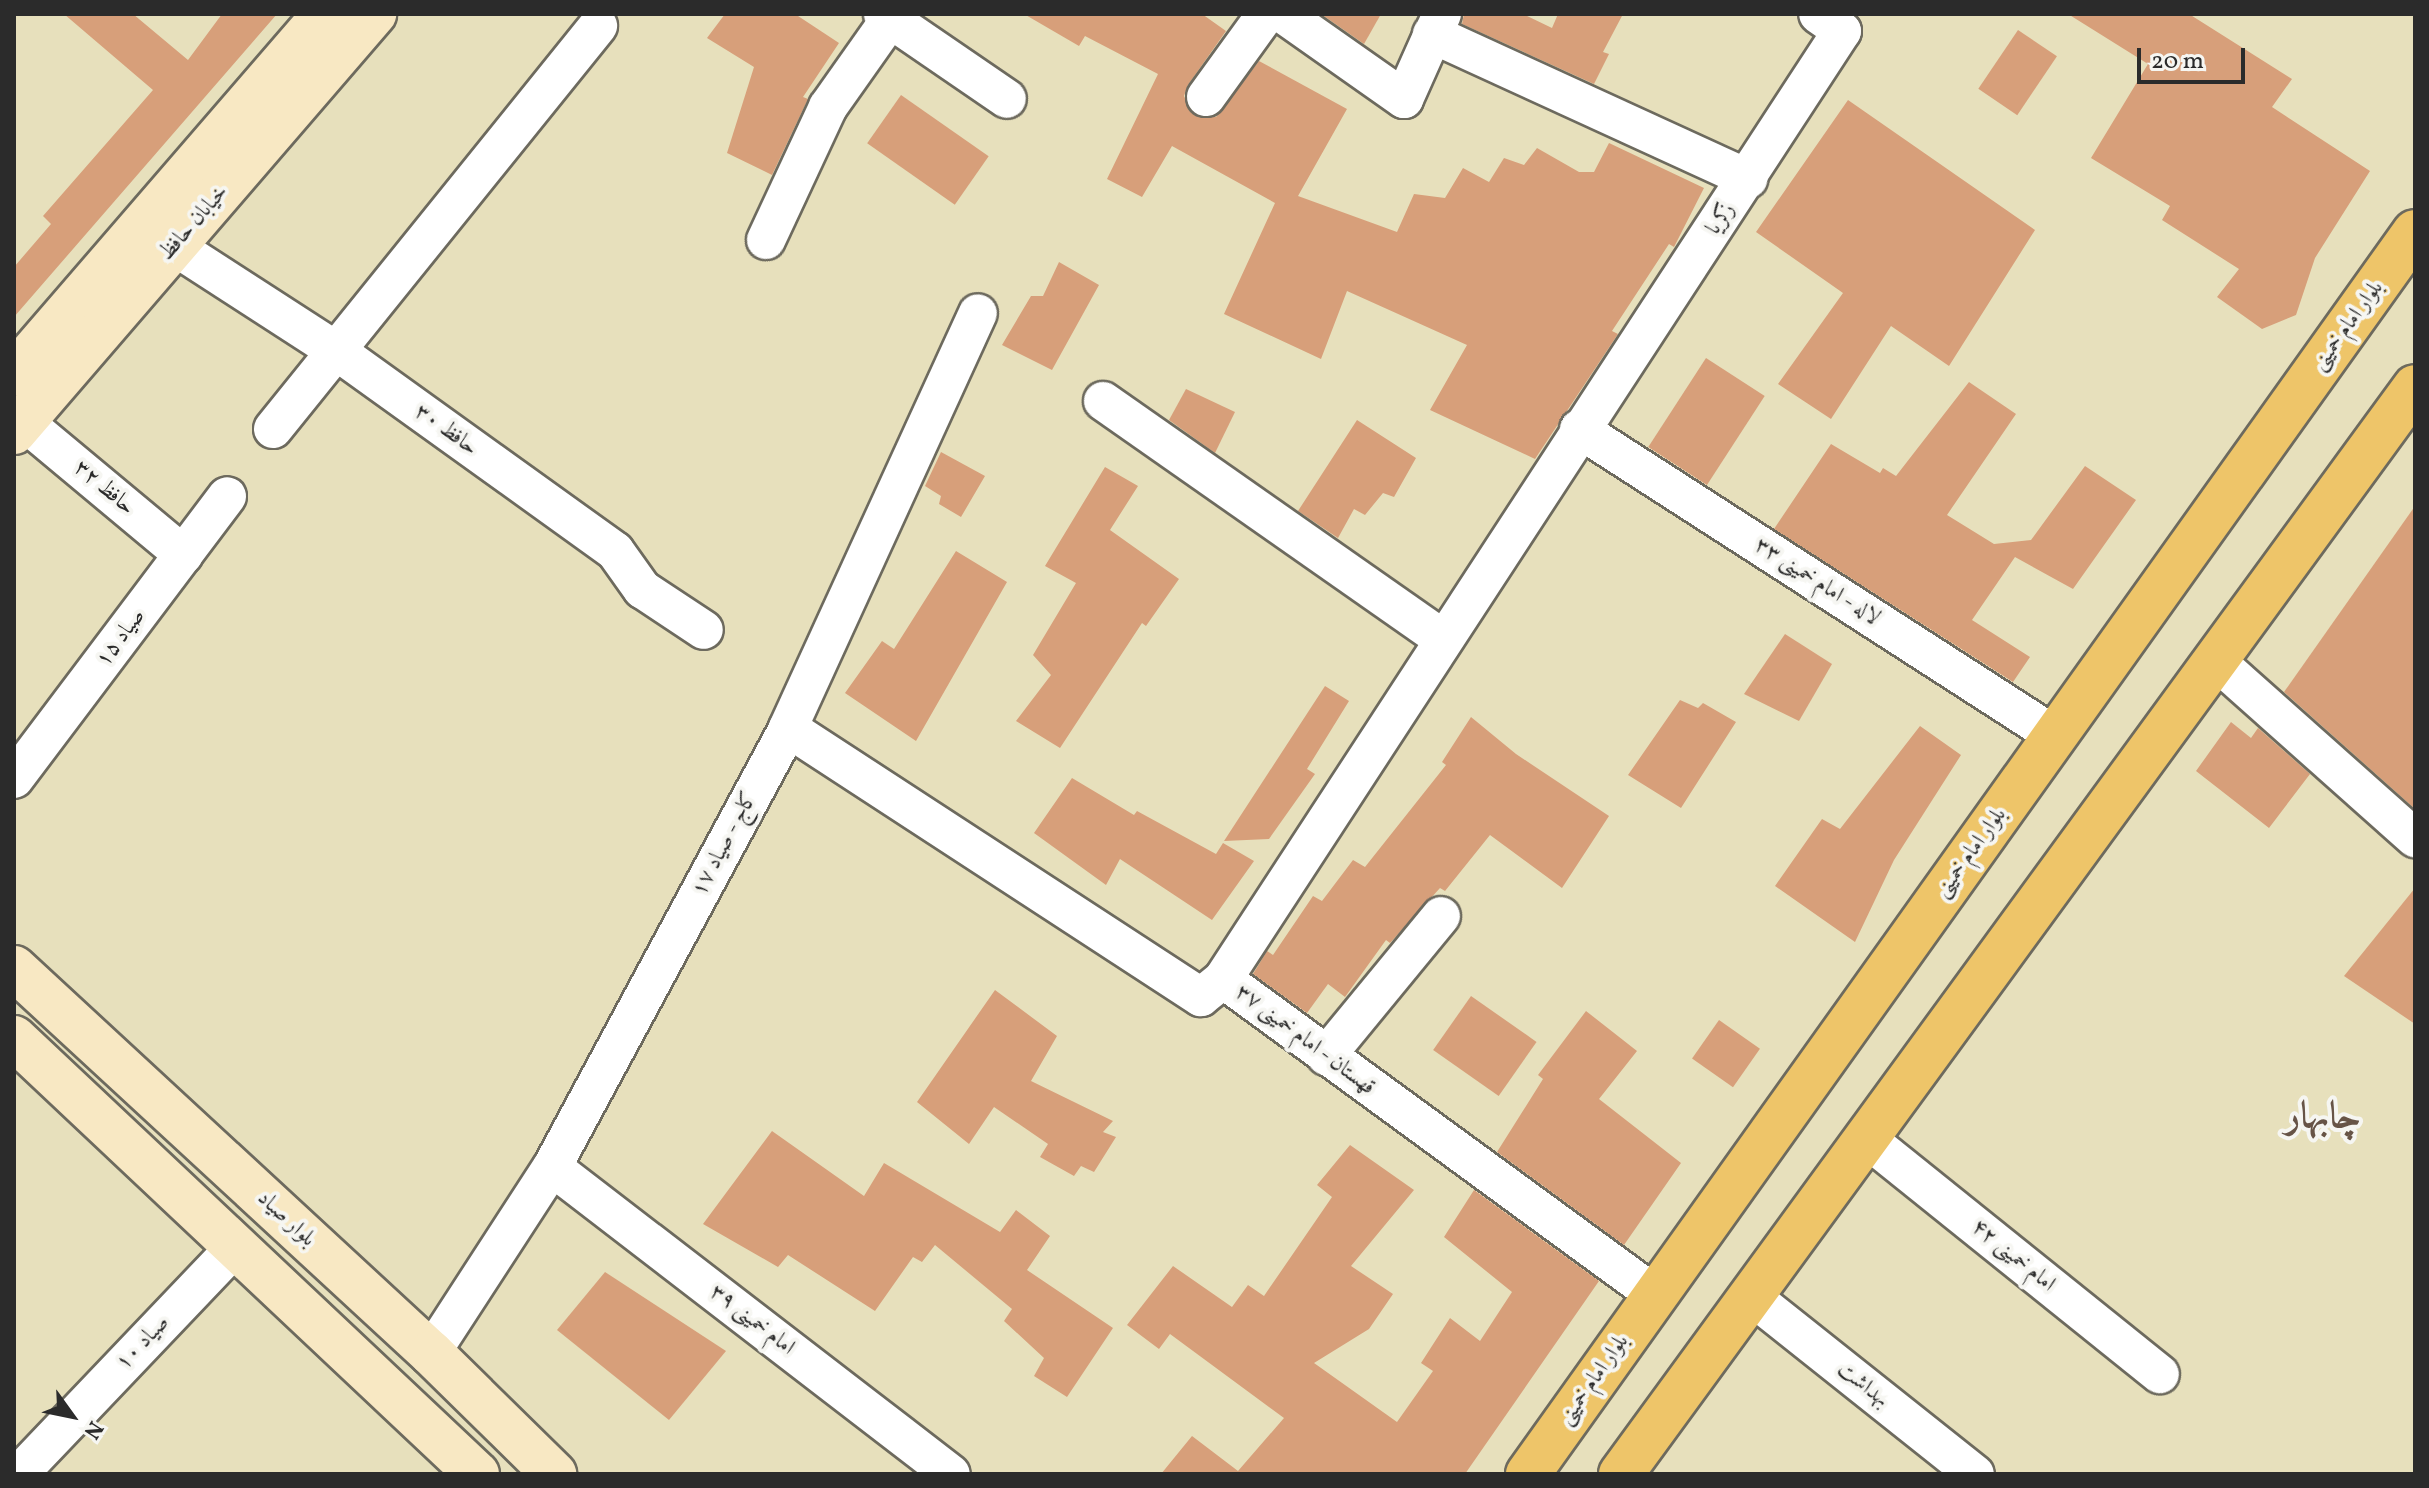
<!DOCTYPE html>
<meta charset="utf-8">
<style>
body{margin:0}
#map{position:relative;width:2429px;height:1488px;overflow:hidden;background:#e7e0bc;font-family:Vollkorn,Amiri,serif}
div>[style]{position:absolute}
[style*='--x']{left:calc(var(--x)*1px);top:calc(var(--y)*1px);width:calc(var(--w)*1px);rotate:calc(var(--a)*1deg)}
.building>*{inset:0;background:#d79f7a;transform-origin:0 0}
.roads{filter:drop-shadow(2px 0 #6d6a5e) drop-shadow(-2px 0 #6d6a5e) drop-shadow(0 2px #6d6a5e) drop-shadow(0 -2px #6d6a5e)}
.minor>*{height:38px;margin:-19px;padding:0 19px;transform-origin:19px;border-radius:19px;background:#fff}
.secondary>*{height:44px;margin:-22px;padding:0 22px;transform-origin:22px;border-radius:22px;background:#f8e8c3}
.primary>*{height:44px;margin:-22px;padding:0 22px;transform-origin:22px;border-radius:22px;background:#eec569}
span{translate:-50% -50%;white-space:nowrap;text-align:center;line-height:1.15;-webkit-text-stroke:8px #f6f6f2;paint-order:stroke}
.street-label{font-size:22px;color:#2b2b2b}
.town-label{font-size:38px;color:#675447;font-weight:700}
.frame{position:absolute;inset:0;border:16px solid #2b2b2b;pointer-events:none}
.north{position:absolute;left:32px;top:1376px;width:80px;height:80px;-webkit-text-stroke:6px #f6f6f2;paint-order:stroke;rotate:123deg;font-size:22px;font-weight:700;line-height:32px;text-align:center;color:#2b2b2b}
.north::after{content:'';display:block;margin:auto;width:28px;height:36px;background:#2b2b2b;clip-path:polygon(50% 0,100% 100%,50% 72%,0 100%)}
.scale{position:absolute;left:2137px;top:48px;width:108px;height:36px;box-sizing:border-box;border:4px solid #2b2b2b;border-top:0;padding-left:10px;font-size:24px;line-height:28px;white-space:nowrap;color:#2b2b2b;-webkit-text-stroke:6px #f6f6f2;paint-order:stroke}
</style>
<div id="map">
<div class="building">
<div style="clip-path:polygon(64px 14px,133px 14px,188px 60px,222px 14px,277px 14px,14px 317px,14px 267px,51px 224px,43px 216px,153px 90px)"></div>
<div style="clip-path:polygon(725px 14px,795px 14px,839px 43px,803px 97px,808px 99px,772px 175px,727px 153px,754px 67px,707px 38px)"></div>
<div style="clip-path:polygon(1024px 14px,1202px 14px,1226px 31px,1188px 85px,1184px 96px,1193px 114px,1216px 117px,1259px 61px,1347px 109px,1298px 196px,1397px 232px,1414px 194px,1445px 198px,1463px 168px,1489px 182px,1504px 158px,1524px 165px,1537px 148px,1579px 172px,1594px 172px,1609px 143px,1704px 188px,1674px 247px,1669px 244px,1612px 331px,1618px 334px,1535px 459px,1430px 410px,1467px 345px,1347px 291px,1321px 359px,1224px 314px,1275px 203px,1172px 146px,1142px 197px,1107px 179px,1158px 74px,1085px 36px,1079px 46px)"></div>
<div style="clip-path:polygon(1321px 14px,1381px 14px,1364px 44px)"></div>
<div style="clip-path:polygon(1464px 14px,1523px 14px,1552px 28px,1558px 14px,1623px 14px,1603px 52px,1609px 54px,1594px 84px,1462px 24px)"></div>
<div style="clip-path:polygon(2068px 14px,2189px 14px,2292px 79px,2272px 107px,2370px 171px,2315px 258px,2296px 315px,2262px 329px,2217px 297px,2239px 269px,2162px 220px,2170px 206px,2091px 158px,2148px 64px)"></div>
<div style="left:2018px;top:30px;width:47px;height:71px;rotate:34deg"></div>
<div style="left:901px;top:95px;width:107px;height:59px;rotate:35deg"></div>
<div style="clip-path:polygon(1848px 100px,2035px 230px,1949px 366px,1891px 326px,1831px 419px,1778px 384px,1843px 293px,1756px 232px)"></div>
<div style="clip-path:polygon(1059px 262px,1099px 285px,1052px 370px,1002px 345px,1031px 296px,1043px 296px)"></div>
<div style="left:1706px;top:358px;width:70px;height:106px;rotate:33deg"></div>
<div style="clip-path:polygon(1969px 382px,2016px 414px,1947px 515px,1994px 544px,2031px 540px,2085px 466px,2136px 500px,2073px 589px,2015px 557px,1972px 620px,2030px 657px,2013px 682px,1774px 529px,1831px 444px,1880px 473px,1883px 468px,1896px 476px)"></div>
<div style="clip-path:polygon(1186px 389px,1235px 412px,1215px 453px,1169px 420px)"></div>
<div style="clip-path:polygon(1357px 420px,1416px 458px,1394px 497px,1383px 493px,1365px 515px,1354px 509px,1338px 538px,1298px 511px)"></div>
<div style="clip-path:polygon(941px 452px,985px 476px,961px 517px,939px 504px,941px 496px,925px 486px)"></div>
<div style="clip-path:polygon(1105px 467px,1138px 486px,1110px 530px,1179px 579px,1146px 626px,1142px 623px,1060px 748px,1016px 721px,1051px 675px,1033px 655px,1076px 583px,1045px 566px)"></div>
<div style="clip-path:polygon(2415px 506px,2415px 809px,2284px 692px)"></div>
<div style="clip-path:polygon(956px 551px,1007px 582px,916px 741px,845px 693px,882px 641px,894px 649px)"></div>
<div style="clip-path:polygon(1785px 634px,1832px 664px,1799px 721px,1744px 694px)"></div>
<div style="clip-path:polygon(1325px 686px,1349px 701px,1307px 769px,1315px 774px,1269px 839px,1224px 841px)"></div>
<div style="clip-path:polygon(1680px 700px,1698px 708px,1703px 703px,1736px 722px,1681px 808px,1628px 775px)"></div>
<div style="clip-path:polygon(1471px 717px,1516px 754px,1609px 816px,1562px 888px,1490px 835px,1445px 891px,1440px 888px,1390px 943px,1386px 940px,1345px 997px,1328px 984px,1307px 1013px,1253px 974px,1267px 951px,1273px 955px,1313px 896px,1322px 901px,1353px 860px,1365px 867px,1446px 765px,1442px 762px)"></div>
<div style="clip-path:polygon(2231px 722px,2251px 738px,2258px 728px,2310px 774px,2269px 828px,2196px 771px)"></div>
<div style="clip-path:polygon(1920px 726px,1961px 755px,1894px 860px,1855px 942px,1775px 886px,1822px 819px,1840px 829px)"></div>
<div style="clip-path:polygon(1072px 778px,1134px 815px,1137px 811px,1216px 854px,1223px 843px,1254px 861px,1212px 920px,1120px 859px,1106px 885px,1034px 833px)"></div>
<div style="clip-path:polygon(2415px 888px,2415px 1024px,2344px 976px)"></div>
<div style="clip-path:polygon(995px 990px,1057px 1036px,1031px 1081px,1113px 1121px,1103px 1132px,1116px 1137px,1094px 1172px,1081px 1166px,1074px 1176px,1040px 1157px,1048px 1144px,994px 1107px,969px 1144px,917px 1102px)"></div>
<div style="left:1471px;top:996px;width:80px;height:66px;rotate:35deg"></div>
<div style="clip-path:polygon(1586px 1011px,1637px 1051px,1599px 1099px,1681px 1163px,1624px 1245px,1497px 1152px,1543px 1079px,1538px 1075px)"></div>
<div style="left:1719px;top:1020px;width:50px;height:47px;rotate:35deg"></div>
<div style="clip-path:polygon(772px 1131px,864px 1196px,884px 1163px,1000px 1232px,1016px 1210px,1050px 1236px,1027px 1270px,1113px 1328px,1067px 1397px,1034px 1376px,1044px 1358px,1004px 1321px,1012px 1309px,935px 1245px,922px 1262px,913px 1257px,875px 1311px,788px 1255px,778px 1267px,703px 1224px)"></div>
<div style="clip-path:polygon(1350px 1145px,1414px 1190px,1351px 1266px,1393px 1294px,1369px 1329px,1314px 1363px,1397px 1422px,1433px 1371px,1421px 1363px,1450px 1318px,1480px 1341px,1512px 1292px,1444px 1237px,1474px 1190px,1599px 1281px,1465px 1474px,1161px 1474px,1192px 1436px,1238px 1471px,1284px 1418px,1170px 1334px,1159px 1349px,1127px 1325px,1173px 1266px,1232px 1307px,1248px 1285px,1264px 1296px,1332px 1197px,1317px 1185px)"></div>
<div style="clip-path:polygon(605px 1272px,726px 1351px,669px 1420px,557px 1330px)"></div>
</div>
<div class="roads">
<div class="minor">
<div style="--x:883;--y:14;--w:150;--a:34.4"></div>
<div style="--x:1283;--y:14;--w:148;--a:35.1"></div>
<div style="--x:1404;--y:99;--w:93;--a:-65.9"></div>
<div style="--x:1432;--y:34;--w:348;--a:24.6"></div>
<div style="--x:1206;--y:97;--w:102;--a:-54.1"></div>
<div style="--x:766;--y:240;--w:147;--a:-65"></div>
<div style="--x:828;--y:107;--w:108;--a:-54.8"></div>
<div style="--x:174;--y:246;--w:195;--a:32.9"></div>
<div style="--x:338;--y:352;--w:341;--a:35.7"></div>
<div style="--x:615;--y:551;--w:47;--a:54.6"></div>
<div style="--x:642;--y:589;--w:74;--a:33.5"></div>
<div style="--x:1103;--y:401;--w:414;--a:35"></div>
<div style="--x:23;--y:421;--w:209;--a:39.8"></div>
<div style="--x:273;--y:429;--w:518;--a:-51.12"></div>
<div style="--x:1579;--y:429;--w:565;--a:32.79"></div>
<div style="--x:2215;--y:660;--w:268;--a:41.7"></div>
<div style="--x:788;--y:728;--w:493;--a:33.1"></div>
<div style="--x:1201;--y:997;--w:28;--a:-39"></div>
<div style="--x:1223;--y:979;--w:534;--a:36.16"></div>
<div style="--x:14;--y:779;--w:354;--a:-53"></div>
<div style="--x:1223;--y:979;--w:1132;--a:-56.86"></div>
<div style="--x:1842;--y:31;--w:29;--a:-145"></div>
<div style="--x:1326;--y:1056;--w:181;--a:-50.6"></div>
<div style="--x:1866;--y:1138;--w:377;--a:38.8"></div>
<div style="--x:552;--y:1167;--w:503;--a:37.58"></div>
<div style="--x:1751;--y:1296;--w:286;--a:38.5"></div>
<div style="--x:431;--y:1353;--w:222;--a:-57"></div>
<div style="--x:552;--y:1167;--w:498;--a:-61.7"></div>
<div style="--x:788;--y:728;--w:456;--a:-65.4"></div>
<div style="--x:19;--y:1474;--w:313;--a:-46.4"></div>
</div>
<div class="secondary">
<div style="--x:14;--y:374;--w:476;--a:-49.2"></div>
<div style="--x:14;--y:432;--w:552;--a:-49.26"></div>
<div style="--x:14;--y:968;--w:568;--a:42.72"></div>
<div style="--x:431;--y:1353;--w:173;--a:44.5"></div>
<div style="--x:14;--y:1038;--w:636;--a:43.28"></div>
</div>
<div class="primary">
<div style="--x:1528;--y:1474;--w:1526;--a:-54.47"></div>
<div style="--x:1621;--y:1474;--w:1346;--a:-53.85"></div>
</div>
</div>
<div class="street-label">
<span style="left:1721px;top:219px;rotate:-56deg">زکریا</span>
<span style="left:194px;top:223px;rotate:-49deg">خیابان حافظ</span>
<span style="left:2348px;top:326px;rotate:-54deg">بلوار امام خمینی</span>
<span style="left:446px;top:430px;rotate:36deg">حافظ ۳۰</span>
<span style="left:104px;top:488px;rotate:40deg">حافظ ۳۲</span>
<span style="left:1817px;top:582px;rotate:33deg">لاله - امام خمینی ۳۳</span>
<span style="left:121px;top:638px;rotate:-53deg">صیاد ۱۵</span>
<span style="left:725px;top:844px;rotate:-62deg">کاج - صیاد ۱۷</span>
<span style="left:1971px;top:853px;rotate:-54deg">بلوار امام خمینی</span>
<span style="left:1305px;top:1040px;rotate:37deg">قهستان - امام خمینی ۳۷</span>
<span style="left:286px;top:1219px;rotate:43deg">بلوار صیاد</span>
<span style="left:2013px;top:1256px;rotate:39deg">امام خمینی ۴۲</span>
<span style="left:752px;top:1320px;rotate:38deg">امام خمینی ۳۹</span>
<span style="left:143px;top:1343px;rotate:-46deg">صیاد ۱۰</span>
<span style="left:1594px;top:1380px;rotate:-55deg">بلوار امام خمینی</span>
<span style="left:1863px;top:1385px;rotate:38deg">بهداشت</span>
</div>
<div class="town-label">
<span style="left:2323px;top:1118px">چابهار</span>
</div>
<div class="frame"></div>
<div class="north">N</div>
<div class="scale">20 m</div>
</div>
